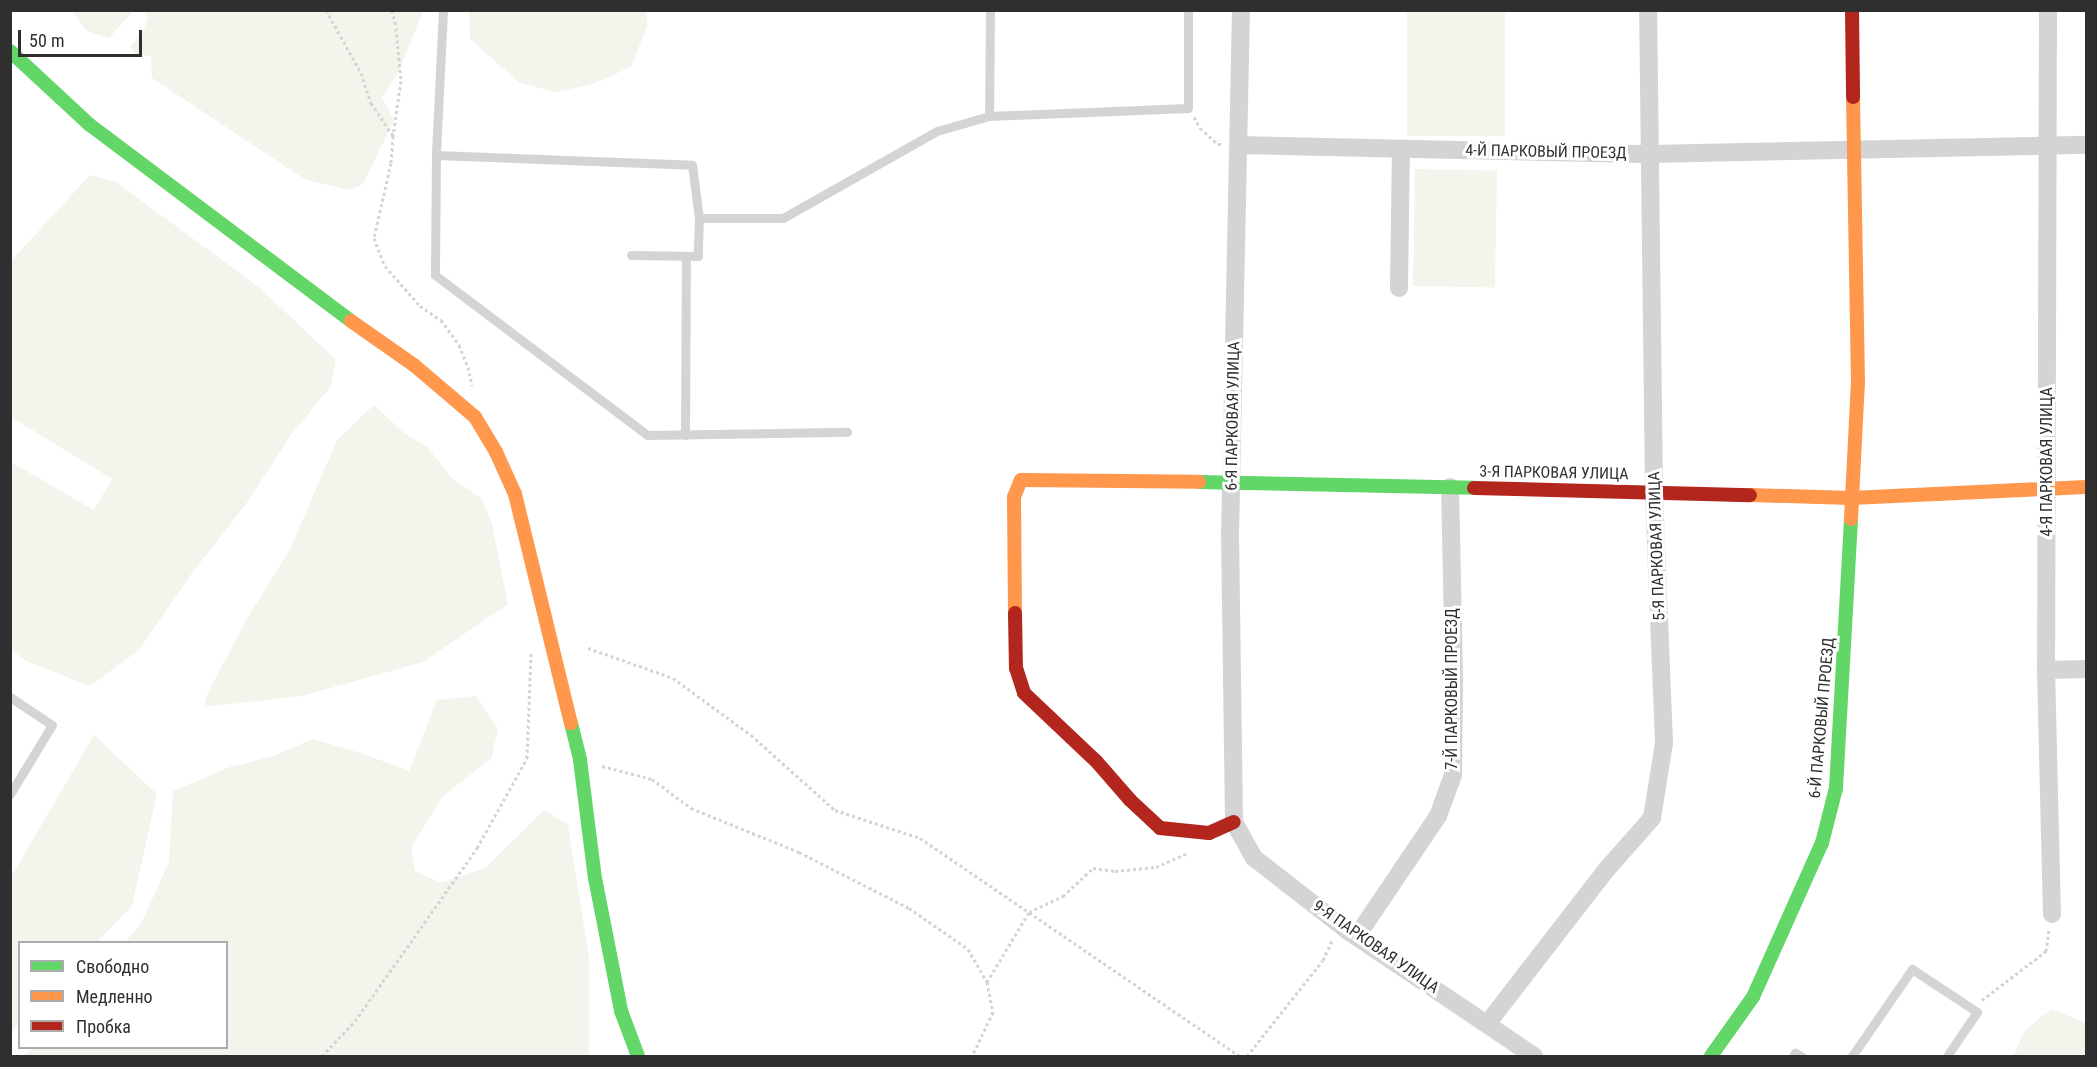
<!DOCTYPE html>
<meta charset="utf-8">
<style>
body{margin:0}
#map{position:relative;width:2097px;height:1067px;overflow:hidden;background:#fff;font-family:"Roboto Condensed",sans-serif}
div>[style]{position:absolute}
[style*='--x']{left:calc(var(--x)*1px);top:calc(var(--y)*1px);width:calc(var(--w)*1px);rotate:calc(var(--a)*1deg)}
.green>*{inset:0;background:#f1f5ec;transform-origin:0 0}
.path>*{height:3px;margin-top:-1.5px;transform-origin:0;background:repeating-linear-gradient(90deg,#d4d4d4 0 3px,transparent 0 6px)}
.lane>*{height:9px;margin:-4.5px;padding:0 4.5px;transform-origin:4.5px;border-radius:4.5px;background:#d4d4d4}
.street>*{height:18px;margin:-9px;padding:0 9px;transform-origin:9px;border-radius:9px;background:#d4d4d4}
.fast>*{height:14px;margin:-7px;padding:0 7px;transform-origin:7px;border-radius:7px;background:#63d668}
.slow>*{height:14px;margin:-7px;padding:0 7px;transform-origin:7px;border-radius:7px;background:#ff974d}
.jam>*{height:14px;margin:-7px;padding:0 7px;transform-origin:7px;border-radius:7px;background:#b3261e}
span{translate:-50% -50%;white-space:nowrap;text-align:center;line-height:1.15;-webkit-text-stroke:6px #fff;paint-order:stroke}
.street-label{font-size:16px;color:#2f2f2f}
.frame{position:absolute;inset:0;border:12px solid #2f2f2f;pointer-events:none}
.legend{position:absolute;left:18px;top:941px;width:210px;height:108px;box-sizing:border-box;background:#fff;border:2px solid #acacac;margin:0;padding:8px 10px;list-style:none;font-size:18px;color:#2f2f2f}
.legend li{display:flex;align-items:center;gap:12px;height:30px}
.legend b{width:30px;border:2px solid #acacac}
.scale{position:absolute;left:18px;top:30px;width:124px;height:27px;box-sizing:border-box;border:3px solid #2f2f2f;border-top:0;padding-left:8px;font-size:18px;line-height:21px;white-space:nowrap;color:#2f2f2f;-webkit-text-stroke:4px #fff;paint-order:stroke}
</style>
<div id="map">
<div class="green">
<div style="clip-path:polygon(72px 11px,72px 10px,133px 11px,109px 38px,87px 31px)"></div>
<div style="clip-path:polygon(144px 11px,423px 11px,397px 75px,382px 97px,394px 120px,363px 184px,350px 190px,306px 180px,152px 78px,151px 56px,137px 57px,130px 47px,143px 32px,148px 16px)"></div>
<div style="clip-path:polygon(469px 11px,647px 11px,647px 26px,631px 67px,593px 84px,556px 92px,520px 83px,470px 39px)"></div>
<div style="left:1407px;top:11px;width:98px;height:125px"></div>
<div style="left:1415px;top:169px;width:82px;height:117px;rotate:1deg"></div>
<div style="clip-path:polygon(90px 175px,116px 182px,260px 288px,336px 360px,331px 386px,291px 435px,246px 504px,192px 573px,139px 650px,90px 686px,26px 661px,11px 650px,11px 462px,94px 510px,112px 479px,11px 417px,10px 262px)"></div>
<div style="clip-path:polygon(374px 405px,403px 432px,427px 447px,453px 479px,482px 499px,492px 524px,508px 604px,423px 662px,302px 696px,204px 707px,208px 692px,247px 619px,290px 549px,337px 440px)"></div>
<div style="clip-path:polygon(476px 696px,498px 729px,491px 759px,443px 796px,411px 848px,415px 871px,441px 883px,485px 868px,544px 810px,568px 825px,589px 958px,589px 1056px,22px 1056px,32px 1048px,226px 1048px,226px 942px,125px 942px,141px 924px,169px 862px,173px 791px,230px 767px,274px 756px,313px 739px,364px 754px,409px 771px,437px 700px)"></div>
<div style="clip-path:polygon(94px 735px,157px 794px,132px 906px,97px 942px,20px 942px,19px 1023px,11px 1033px,11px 877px)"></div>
<div style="clip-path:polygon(2051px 1009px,2086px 1023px,2086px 1056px,2013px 1056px,2025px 1030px)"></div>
</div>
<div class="path">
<div style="--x:326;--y:10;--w:72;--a:60.9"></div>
<div style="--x:361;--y:73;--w:32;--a:72"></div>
<div style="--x:371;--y:103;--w:40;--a:56"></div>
<div style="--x:393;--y:136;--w:27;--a:94"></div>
<div style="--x:391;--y:163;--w:77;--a:102.8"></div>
<div style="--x:374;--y:238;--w:30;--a:69"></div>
<div style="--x:385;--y:266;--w:53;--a:48.8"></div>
<div style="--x:420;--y:306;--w:25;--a:34"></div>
<div style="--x:441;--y:320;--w:31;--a:54"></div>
<div style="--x:459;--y:345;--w:24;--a:68"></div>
<div style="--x:468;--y:367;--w:19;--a:78"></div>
<div style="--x:392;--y:10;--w:18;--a:77"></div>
<div style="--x:396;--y:28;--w:53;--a:84.6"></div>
<div style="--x:401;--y:81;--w:56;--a:98.3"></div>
<div style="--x:1194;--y:117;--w:13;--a:61"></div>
<div style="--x:1200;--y:128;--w:24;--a:42"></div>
<div style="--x:1218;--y:144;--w:5;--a:0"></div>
<div style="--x:588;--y:648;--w:90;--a:19.4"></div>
<div style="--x:673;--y:678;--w:97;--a:36.2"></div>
<div style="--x:751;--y:735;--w:113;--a:41.8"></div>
<div style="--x:835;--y:810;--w:89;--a:18.2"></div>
<div style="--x:920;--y:838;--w:387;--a:34.3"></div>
<div style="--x:602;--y:766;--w:52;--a:14.6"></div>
<div style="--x:652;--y:779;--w:49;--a:36.6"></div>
<div style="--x:691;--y:808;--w:117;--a:22.2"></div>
<div style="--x:799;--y:852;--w:123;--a:27"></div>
<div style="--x:909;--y:908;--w:72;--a:34.8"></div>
<div style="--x:968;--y:949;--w:38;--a:60"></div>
<div style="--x:987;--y:982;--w:31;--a:79"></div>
<div style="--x:993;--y:1012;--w:49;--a:115.5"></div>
<div style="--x:987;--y:982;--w:82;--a:-59"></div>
<div style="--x:1029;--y:912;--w:38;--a:-25"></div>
<div style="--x:1063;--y:896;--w:41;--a:-43"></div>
<div style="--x:1093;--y:868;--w:22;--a:8"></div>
<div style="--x:1115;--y:871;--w:41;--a:-5.6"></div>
<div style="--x:1156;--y:867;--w:35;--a:-24"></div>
<div style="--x:1982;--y:1000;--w:81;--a:-37.4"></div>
<div style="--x:2046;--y:951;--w:21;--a:-82"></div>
<div style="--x:322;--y:1056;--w:48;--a:-46.7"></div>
<div style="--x:355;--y:1021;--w:212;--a:-54.8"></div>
<div style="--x:477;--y:848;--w:103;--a:-60.9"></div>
<div style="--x:527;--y:758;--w:105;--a:-87.8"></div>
<div style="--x:1247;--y:1056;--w:122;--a:-51.6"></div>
<div style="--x:1323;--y:960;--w:23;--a:-65"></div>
</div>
<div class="lane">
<div style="--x:443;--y:10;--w:145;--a:92.8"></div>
<div style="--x:436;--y:155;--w:120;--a:90.5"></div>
<div style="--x:435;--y:275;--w:266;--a:37"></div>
<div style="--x:647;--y:435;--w:200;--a:-0.9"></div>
<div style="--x:990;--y:10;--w:106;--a:90.5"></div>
<div style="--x:989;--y:116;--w:199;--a:-2.3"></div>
<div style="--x:1188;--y:108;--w:98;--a:-90"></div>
<div style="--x:436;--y:155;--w:256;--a:2.2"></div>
<div style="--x:692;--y:165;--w:53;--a:82.5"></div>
<div style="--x:699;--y:218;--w:38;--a:92"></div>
<div style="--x:698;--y:256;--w:67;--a:-179.1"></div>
<div style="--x:699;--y:218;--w:84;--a:0"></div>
<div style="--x:783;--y:218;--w:177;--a:-29.5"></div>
<div style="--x:937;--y:131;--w:54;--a:-16.1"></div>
<div style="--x:685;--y:435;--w:179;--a:-89.7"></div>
<div style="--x:10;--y:697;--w:50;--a:33.7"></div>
<div style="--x:52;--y:725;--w:81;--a:121.3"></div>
<div style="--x:1793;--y:1056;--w:4;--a:-56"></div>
<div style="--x:1795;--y:1053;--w:7;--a:27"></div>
<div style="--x:1852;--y:1056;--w:106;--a:-55.4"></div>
<div style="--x:1912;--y:969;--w:78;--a:33.5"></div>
<div style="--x:1977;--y:1012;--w:53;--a:124.3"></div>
</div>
<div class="street">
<div style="--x:1241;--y:10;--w:523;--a:91.2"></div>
<div style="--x:1230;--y:533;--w:289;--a:89.2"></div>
<div style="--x:1234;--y:822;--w:41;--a:60.9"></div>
<div style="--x:1254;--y:858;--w:119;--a:37.8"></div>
<div style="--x:1348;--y:931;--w:224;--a:33.9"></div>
<div style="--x:2048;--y:10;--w:660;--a:90.17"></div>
<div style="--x:2046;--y:670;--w:244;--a:88.6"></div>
<div style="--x:1239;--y:145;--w:410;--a:1.3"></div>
<div style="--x:1649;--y:154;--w:437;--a:-1.2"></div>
<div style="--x:1399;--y:288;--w:139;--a:-89.2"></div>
<div style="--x:2046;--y:670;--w:40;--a:-1.4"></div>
<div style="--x:1357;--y:936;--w:145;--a:-56"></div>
<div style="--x:1438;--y:816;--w:44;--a:-69.9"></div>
<div style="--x:1453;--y:775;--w:99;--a:-89.4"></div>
<div style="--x:1454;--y:676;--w:189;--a:-91.2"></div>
<div style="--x:1487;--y:1024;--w:196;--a:-52.3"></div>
<div style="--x:1607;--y:869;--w:68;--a:-48.6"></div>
<div style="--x:1652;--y:818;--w:76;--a:-80.9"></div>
<div style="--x:1664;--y:743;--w:251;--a:-92.3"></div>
<div style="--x:1654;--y:492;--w:482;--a:-90.7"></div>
</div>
<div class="fast">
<div style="--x:10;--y:51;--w:109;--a:42.8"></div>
<div style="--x:90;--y:125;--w:326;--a:36.9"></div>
<div style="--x:1199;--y:482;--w:275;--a:1.2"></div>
<div style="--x:571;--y:723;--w:38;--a:76"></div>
<div style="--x:580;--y:760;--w:119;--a:82.8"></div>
<div style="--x:595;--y:878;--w:136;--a:78.9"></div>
<div style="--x:621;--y:1011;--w:48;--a:69.3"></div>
<div style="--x:1711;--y:1056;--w:72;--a:-54.6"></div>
<div style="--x:1753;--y:997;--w:169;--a:-65.9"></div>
<div style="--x:1822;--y:843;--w:57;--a:-75.7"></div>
<div style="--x:1836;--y:788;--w:269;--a:-86.8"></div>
</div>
<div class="slow">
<div style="--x:351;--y:321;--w:78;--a:35.1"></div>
<div style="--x:415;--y:366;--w:79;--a:40.4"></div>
<div style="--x:475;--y:417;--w:41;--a:59"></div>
<div style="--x:496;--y:452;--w:46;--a:65.7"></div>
<div style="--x:515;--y:494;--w:236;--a:76.3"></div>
<div style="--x:1750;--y:495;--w:101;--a:1.7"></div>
<div style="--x:1851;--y:498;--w:235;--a:-2.7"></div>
<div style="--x:1851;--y:519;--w:136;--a:-87.1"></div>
<div style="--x:1858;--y:383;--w:286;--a:-91"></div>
<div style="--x:1015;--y:613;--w:116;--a:-90.5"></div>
<div style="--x:1014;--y:497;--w:18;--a:-68"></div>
<div style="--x:1021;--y:480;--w:178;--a:0.6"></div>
</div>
<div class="jam">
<div style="--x:1852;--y:10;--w:87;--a:89.3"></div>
<div style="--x:1474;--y:488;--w:276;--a:1.5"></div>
<div style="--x:1015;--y:613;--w:55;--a:89"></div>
<div style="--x:1016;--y:668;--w:26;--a:72"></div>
<div style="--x:1024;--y:693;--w:99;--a:43.4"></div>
<div style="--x:1096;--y:761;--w:52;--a:48.9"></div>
<div style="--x:1130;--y:800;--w:41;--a:43"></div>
<div style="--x:1160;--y:828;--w:49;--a:5.8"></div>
<div style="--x:1209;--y:833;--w:27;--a:-24"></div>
</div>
<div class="street-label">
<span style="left:1546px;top:152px;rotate:1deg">4-Й ПАРКОВЫЙ ПРОЕЗД</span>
<span style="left:1233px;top:416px;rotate:-89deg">6-Я ПАРКОВАЯ УЛИЦА</span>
<span style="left:2047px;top:462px;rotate:-90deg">4-Я ПАРКОВАЯ УЛИЦА</span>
<span style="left:1554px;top:473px;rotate:1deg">3-Я ПАРКОВАЯ УЛИЦА</span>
<span style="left:1657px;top:546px;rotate:-92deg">5-Я ПАРКОВАЯ УЛИЦА</span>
<span style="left:1452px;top:689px;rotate:-90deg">7-Й ПАРКОВЫЙ ПРОЕЗД</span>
<span style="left:1822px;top:718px;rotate:-85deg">6-Й ПАРКОВЫЙ ПРОЕЗД</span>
<span style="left:1376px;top:947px;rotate:35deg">9-Я ПАРКОВАЯ УЛИЦА</span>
</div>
<div class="frame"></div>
<ul class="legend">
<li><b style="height:8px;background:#63d668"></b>Свободно</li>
<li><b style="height:8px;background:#ff974d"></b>Медленно</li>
<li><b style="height:8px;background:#b3261e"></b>Пробка</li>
</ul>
<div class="scale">50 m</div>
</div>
